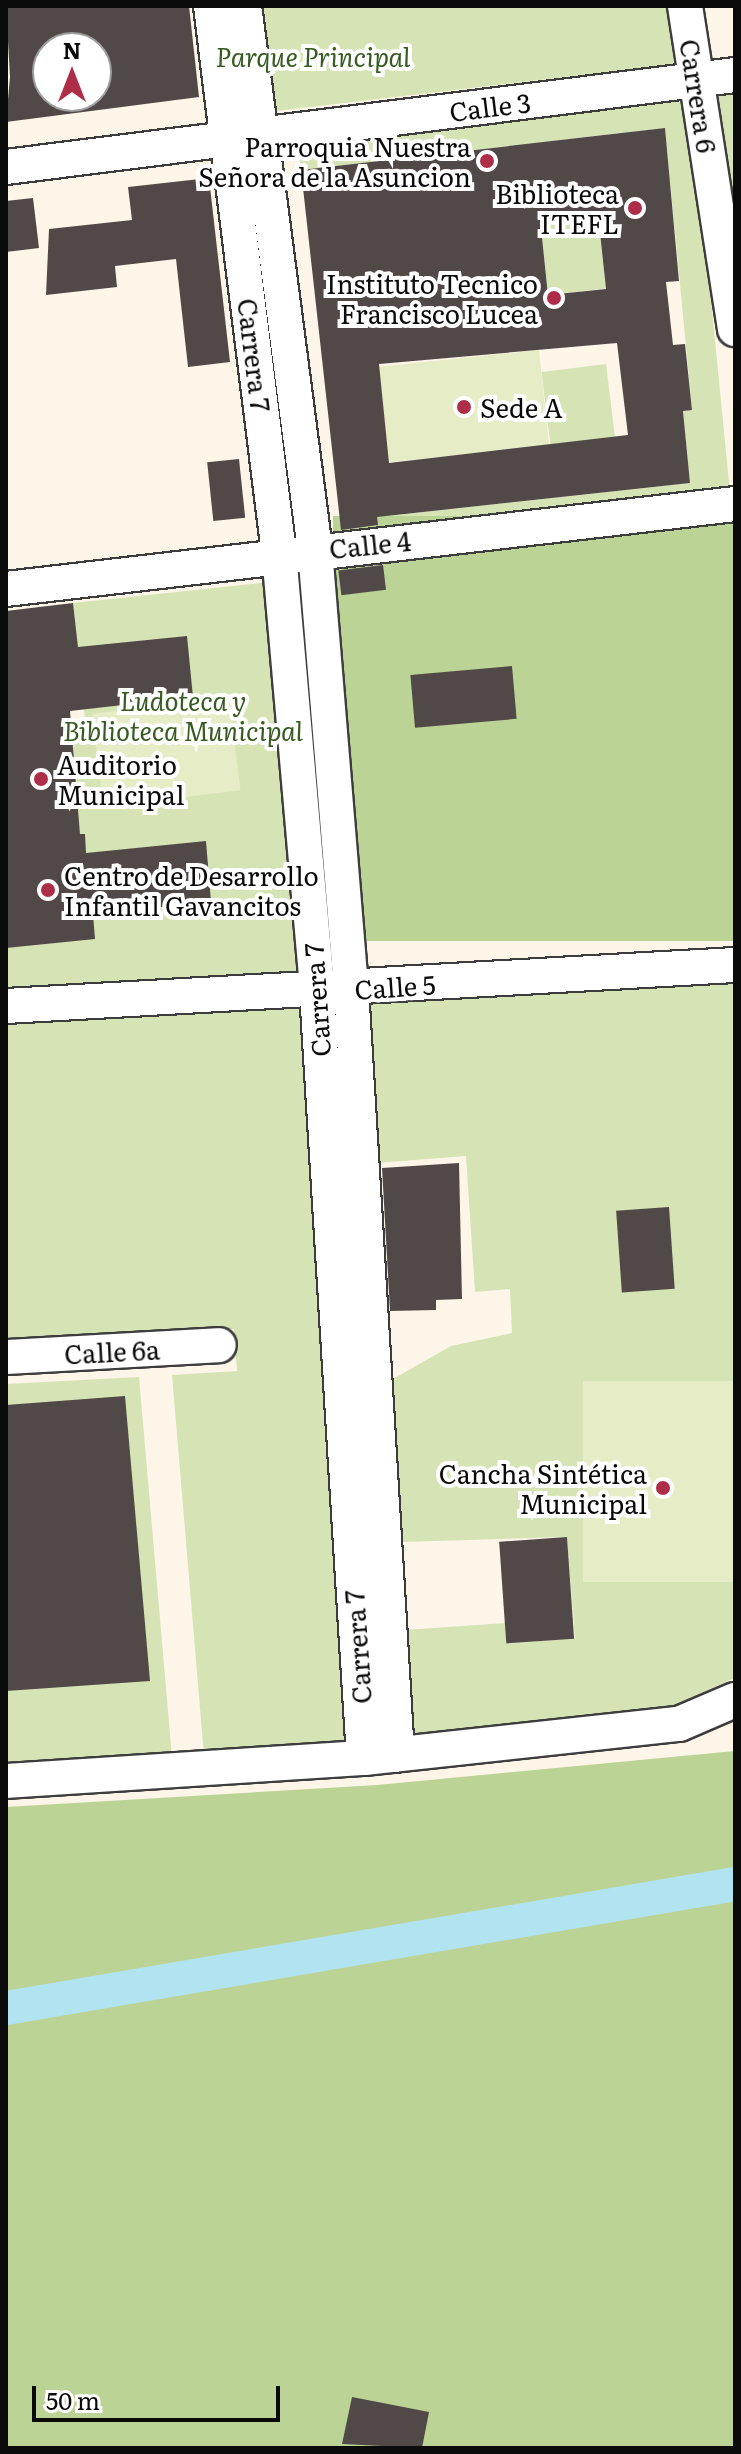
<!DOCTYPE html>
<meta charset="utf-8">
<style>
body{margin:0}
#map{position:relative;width:741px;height:2454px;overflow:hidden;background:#fdf5e8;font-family:Literata,serif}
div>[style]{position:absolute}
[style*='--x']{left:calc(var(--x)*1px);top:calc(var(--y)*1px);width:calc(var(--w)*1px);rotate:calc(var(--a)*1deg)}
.green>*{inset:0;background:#d6e4b5;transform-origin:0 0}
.forest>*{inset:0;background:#bcd396;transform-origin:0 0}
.pitch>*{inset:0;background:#e5ecc6;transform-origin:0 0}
.canal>*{height:34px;margin:-17px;padding:0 17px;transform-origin:17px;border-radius:17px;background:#b1e4f0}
.building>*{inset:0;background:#514947;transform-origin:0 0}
.roads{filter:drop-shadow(2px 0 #3d3d3d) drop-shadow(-2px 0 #3d3d3d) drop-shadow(0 2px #3d3d3d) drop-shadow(0 -2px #3d3d3d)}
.minor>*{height:34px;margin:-17px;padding:0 17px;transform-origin:17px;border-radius:17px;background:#fff}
.dots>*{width:22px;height:22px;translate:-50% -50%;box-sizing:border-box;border:4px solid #fff;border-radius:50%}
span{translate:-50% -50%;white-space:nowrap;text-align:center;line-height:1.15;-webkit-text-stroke:8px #fff;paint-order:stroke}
.park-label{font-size:26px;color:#375b20;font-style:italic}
.street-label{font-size:26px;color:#0a0a0a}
.poi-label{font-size:26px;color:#0a0a0a}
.right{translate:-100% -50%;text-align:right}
.left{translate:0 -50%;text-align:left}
.frame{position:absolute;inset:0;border:8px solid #0a0a0a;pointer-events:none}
.north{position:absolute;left:32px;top:32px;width:80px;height:80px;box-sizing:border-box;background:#fff;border:2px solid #9d9d9d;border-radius:50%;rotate:0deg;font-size:22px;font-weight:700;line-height:32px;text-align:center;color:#0a0a0a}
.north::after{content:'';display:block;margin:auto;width:28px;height:36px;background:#ae2e4a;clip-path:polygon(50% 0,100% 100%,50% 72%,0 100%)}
.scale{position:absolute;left:32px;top:2386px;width:248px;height:36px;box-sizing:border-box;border:4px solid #0a0a0a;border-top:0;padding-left:10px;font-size:24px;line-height:28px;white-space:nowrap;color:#0a0a0a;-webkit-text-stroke:6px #fff;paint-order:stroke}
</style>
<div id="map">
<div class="green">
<div style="clip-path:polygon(256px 6px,676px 6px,685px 63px,268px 112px)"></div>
<div style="clip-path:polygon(735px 83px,735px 234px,714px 86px)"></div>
<div style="clip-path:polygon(690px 87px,730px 492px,341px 535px,340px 521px,690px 483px,683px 411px,692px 409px,665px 128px,301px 170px,297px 133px)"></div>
<div style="left:598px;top:214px;width:75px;height:58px;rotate:84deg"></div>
<div style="left:606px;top:364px;width:74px;height:65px;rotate:83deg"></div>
<div style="clip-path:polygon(269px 582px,309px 987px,6px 1000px,6px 721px,86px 731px,73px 603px)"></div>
<div style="clip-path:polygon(735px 979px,735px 1678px,664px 1709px,408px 1738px,404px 1630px,505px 1623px,506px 1644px,575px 1638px,567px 1537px,402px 1542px,393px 1379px,451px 1346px,512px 1333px,510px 1289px,475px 1292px,466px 1156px,377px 1163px,361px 998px)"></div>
<div style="clip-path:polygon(306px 1005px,353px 1745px,204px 1756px,172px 1375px,237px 1371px,234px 1329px,6px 1343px,6px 1022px)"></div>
<div style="clip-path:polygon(139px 1377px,172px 1757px,6px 1768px,6px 1384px)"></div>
</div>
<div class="forest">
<div style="left:734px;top:516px;width:425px;height:401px;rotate:90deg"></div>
<div style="clip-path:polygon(735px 1751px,735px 2448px,6px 2448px,6px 1807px,377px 1785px)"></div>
</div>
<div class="pitch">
<div style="left:539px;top:350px;width:96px;height:161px;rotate:84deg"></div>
<div style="left:229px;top:697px;width:94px;height:138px;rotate:83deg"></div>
<div style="left:735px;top:1381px;width:201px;height:152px;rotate:90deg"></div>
</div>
<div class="canal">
<div style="--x:6;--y:2008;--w:739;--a:-9.65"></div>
</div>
<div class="building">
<div style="clip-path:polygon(evenodd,6px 6px,189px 6px,199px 97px,6px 122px,10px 77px,6px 6px,48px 48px,96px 48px,96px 96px,48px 96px,48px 48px)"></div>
<div style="clip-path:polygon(evenodd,665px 128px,679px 281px,666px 282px,673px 345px,685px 344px,692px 410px,683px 411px,690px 483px,377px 517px,378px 525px,341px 530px,301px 170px,665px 128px,598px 214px,606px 289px,548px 295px,540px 218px,598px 214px,665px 128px,617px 343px,628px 435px,389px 463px,379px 364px,617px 343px)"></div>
<div style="clip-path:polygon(209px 178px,230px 362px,188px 367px,176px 259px,115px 266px,117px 287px,46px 295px,49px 229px,132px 220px,128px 187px)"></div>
<div style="clip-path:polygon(33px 198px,39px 248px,6px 252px,6px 201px)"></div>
<div style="left:239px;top:459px;width:59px;height:32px;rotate:84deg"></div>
<div style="left:383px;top:565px;width:25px;height:45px;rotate:83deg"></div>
<div style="clip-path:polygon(73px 603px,78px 647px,187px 636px,193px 697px,70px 711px,80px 834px,85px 834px,86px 853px,206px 841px,211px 902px,93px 914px,95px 939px,6px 948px,6px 611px)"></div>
<div style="left:512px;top:666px;width:53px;height:102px;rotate:85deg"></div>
<div style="clip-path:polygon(459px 1163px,462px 1299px,436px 1300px,436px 1310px,390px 1311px,382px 1168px)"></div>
<div style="left:669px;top:1207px;width:82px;height:53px;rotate:86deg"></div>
<div style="clip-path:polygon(125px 1396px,150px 1681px,6px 1691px,6px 1405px)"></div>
<div style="left:567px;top:1537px;width:102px;height:68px;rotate:86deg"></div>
<div style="clip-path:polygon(352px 2397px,429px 2412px,422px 2448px,342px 2444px)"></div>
</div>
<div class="roads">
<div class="minor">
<div style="--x:211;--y:6;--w:551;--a:82.91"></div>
<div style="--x:279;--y:553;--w:440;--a:85"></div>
<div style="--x:317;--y:991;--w:768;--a:86.49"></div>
<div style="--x:244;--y:6;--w:549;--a:82.56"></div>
<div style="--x:315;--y:550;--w:439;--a:85.3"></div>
<div style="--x:351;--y:988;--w:768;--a:86.57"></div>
<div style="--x:685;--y:6;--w:327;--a:81.2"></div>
<div style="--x:6;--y:167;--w:735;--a:-7.19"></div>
<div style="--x:6;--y:589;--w:734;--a:-6.65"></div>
<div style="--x:6;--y:1006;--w:730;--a:-3.22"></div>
<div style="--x:6;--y:1357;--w:213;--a:-3.2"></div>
<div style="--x:6;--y:1781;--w:359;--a:-3.7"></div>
<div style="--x:364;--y:1758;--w:317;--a:-6.2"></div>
<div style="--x:679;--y:1724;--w:61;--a:-23.2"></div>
</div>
</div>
<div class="dots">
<div style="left:487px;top:161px;background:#ae2e4a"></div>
<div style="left:635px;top:208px;background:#ae2e4a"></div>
<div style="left:554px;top:298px;background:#ae2e4a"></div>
<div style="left:464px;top:407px;background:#ae2e4a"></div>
<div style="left:41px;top:779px;background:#ae2e4a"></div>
<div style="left:48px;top:890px;background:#ae2e4a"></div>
<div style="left:663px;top:1488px;background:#ae2e4a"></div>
</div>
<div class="park-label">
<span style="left:313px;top:56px">Parque Principal</span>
<span style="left:183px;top:715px">Ludoteca y<br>Biblioteca Municipal</span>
</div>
<div class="street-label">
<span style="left:699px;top:96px;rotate:81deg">Carrera 6</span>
<span style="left:490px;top:106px;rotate:-7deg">Calle 3</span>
<span style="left:255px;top:355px;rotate:83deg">Carrera 7</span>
<span style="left:370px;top:544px;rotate:-6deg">Calle 4</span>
<span style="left:395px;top:986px;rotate:-4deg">Calle 5</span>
<span style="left:316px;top:1000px;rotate:-94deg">Carrera 7</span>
<span style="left:112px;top:1351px;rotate:-3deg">Calle 6a</span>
<span style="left:357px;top:1647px;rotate:-94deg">Carrera 7</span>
</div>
<div class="poi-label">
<span class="right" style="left:471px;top:161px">Parroquia Nuestra<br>Señora de la Asuncion</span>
<span class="right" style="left:619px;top:208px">Biblioteca<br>ITEFL</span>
<span class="right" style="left:538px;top:298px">Instituto Tecnico<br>Francisco Lucea</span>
<span class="left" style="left:480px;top:407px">Sede A</span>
<span class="left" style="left:57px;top:779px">Auditorio<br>Municipal</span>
<span class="left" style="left:64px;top:890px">Centro de Desarrollo<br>Infantil Gavancitos</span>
<span class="right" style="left:647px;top:1488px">Cancha Sintética<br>Municipal</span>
</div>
<div class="frame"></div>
<div class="north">N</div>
<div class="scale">50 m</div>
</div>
